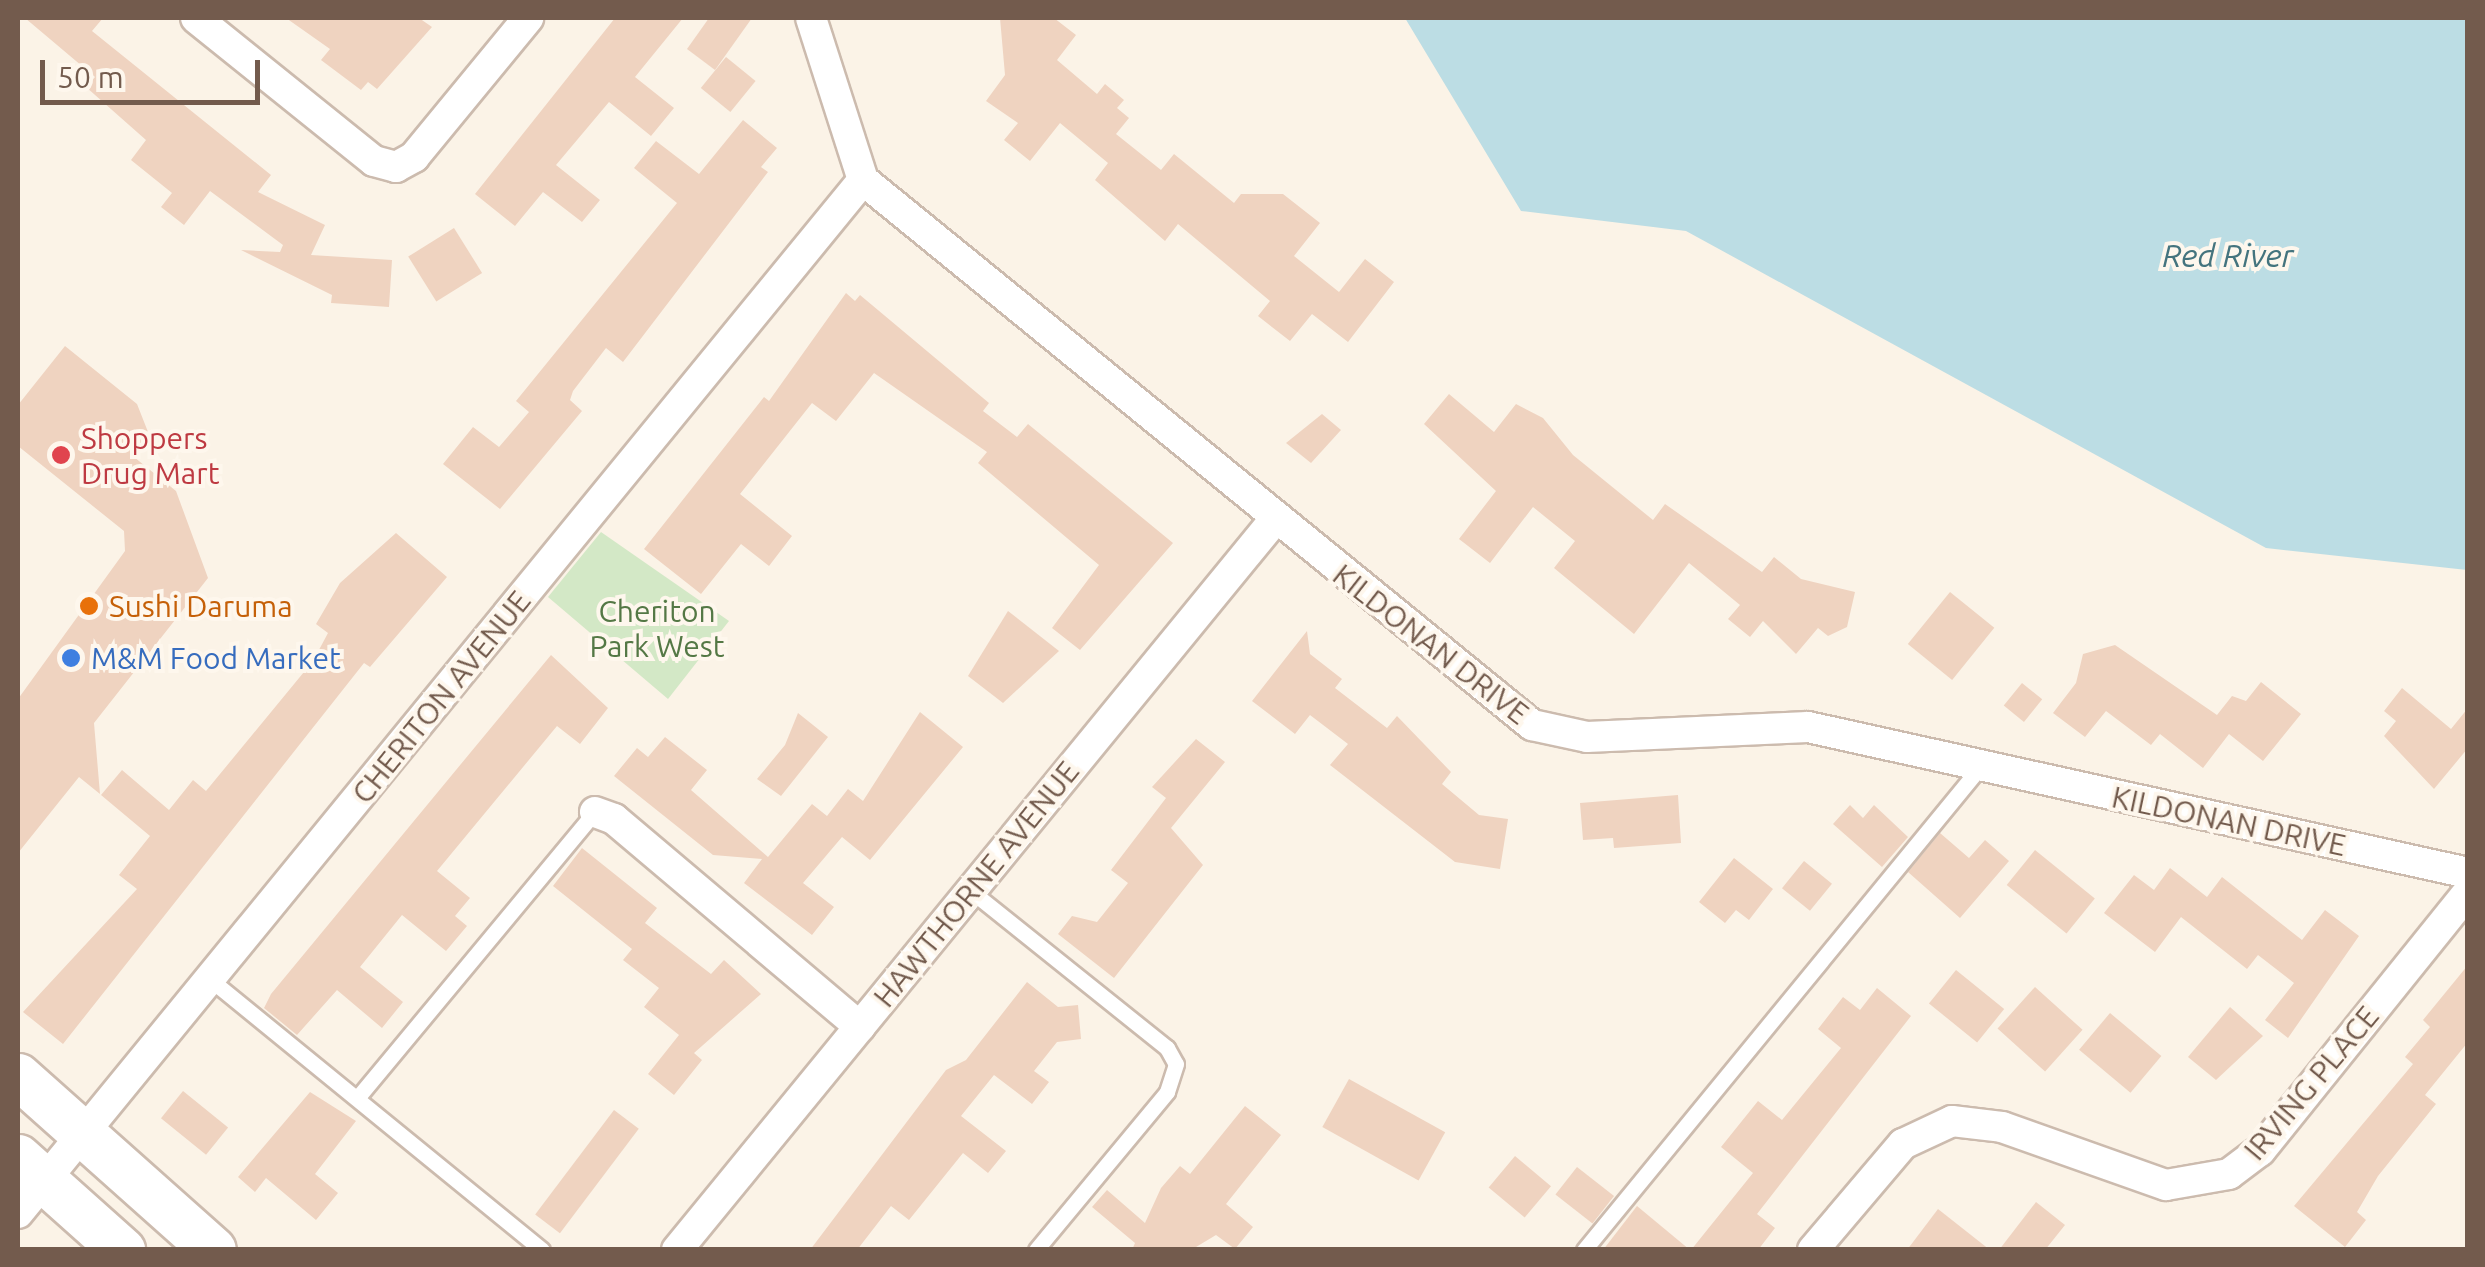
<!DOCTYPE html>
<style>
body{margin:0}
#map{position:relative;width:2485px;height:1267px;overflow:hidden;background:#fbf3e7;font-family:Ubuntu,sans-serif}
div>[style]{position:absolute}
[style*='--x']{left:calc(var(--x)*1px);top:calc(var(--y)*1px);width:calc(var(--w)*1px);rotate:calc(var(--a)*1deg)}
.green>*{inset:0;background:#d3e8c6}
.water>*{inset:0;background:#bcdde4}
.building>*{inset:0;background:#efd3c0;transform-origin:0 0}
.roads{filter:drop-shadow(2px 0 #ccbbae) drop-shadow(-2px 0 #ccbbae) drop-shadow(0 2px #ccbbae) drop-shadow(0 -2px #ccbbae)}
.lane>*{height:15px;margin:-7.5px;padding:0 7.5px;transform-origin:7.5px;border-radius:7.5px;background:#fff}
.street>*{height:30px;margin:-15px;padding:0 15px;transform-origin:15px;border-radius:15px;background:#fff}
.secondary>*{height:45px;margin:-22.5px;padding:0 22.5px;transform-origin:22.5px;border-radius:22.5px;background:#fff}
.dots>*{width:28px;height:28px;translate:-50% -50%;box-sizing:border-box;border:5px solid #fef7ed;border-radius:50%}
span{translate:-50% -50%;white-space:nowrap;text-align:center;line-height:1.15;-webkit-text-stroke:8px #fef7ed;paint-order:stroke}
.health-label{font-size:30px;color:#be3a42}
.left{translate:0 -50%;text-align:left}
.food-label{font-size:30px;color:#c56008}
.park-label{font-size:30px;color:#547845}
.street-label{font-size:30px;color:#735b4d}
.shop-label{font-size:30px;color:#366cbe}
.water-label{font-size:32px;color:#44747e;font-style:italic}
.frame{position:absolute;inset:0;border:20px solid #735b4d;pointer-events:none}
.scale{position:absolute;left:40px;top:60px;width:220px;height:45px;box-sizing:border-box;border:5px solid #735b4d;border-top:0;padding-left:12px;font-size:30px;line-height:35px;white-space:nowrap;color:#735b4d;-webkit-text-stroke:8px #fef7ed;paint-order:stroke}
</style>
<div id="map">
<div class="green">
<div style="clip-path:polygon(601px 532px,729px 621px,668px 699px,548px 597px)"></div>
</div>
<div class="water">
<div style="clip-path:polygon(1405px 18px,2467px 18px,2467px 570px,2266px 548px,1686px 231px,1521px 211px)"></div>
</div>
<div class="building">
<div style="clip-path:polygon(25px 18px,103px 18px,92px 31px,271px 175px,258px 192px,325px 225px,311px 255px,392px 260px,389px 307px,331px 303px,332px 295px,241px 250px,280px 252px,283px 245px,210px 191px,184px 225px,161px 207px,172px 193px,131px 160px,146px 140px,86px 87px,95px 77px)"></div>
<div style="clip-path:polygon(286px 18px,419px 18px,432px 27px,377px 89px,368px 82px,361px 90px,321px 60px,330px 49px)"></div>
<div style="clip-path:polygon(615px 18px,683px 18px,635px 77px,674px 108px,651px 136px,609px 102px,556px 165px,600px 200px,582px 222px,543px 192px,515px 226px,475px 194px)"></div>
<div style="clip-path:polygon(709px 18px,752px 18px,715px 70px,687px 49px)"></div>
<div style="clip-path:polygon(1000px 18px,1054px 18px,1076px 35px,1057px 60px,1097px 94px,1105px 84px,1124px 100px,1117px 108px,1129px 118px,1116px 134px,1161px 170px,1174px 154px,1234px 203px,1241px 194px,1283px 194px,1320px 223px,1294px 256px,1339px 292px,1365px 259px,1394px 282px,1348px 342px,1312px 314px,1290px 341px,1258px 316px,1270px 301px,1178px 224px,1165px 241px,1095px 180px,1108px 163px,1060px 123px,1030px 161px,1004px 140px,1018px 123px,986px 101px,1005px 75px)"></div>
<div style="left:726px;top:57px;width:38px;height:40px;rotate:39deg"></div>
<div style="clip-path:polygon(743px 120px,777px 148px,761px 167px,768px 172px,623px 362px,606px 348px,573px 391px,570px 400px,582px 411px,500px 509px,443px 464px,473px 427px,499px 447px,529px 412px,516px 401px,677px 203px,634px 168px,656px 141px,699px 174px)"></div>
<div style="left:454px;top:228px;width:53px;height:54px;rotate:58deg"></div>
<div style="clip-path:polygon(846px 293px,855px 301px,860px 295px,989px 403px,983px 411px,1017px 437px,1028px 424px,1173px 543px,1080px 650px,1052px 628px,1099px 565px,978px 463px,987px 452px,874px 373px,836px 421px,812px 403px,740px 494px,792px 536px,769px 566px,741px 544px,701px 594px,644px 549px,764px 397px,769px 401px)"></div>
<div style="clip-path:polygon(65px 346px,137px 404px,150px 437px,134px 457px,176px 491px,208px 578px,94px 723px,100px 794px,79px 777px,18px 853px,18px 699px,125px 551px,124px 531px,18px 446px,18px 405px)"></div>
<div style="clip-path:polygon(1449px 394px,1494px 432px,1516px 404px,1543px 418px,1573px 455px,1653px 520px,1665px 504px,1762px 572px,1774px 557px,1801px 579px,1855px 592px,1847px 627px,1828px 636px,1818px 628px,1796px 654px,1763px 621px,1750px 637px,1728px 619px,1740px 605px,1689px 563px,1634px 634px,1554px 568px,1575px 541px,1533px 507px,1490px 563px,1459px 539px,1496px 491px,1424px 424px)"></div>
<div style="clip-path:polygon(1322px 414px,1341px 430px,1311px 463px,1286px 443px)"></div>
<div style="clip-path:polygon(396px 533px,447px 577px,370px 667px,364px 663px,63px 1044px,23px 1012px,137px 889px,119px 875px,150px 836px,101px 795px,122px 770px,169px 810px,193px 780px,206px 791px,313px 661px,328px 633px,316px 624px,340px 583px)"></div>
<div style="left:1950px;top:592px;width:57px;height:67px;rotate:39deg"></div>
<div style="clip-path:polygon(1008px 611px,1059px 651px,1003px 703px,968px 676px)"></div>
<div style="clip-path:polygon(1307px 631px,1310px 654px,1342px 679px,1335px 688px,1387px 728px,1397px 716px,1451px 772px,1442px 784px,1479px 815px,1508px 819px,1500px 869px,1455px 862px,1330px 765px,1348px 744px,1310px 715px,1295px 734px,1252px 701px)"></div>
<div style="clip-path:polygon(2115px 645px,2217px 715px,2232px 696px,2246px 701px,2261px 682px,2301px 714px,2263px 761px,2229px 734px,2203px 768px,2160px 734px,2151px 745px,2106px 711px,2085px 737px,2053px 713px,2076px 683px,2083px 654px)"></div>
<div style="clip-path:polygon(551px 655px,608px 708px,580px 744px,557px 726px,437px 871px,470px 898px,455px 916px,467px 926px,446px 951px,402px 915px,360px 967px,403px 1002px,382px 1028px,337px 990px,297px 1035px,264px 1008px,271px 994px)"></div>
<div style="left:2022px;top:683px;width:26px;height:29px;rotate:39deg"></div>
<div style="clip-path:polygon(2402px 688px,2451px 729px,2468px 708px,2468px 748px,2434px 789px,2384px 736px,2396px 721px,2384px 711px)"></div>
<div style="clip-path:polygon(920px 712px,963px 747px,870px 860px,842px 837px,803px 883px,834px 907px,812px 935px,744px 883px,762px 859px,713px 855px,614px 776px,637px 748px,648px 757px,665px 737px,707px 770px,691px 790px,768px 857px,812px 804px,827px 816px,848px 789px,863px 801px)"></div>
<div style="clip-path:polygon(798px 713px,828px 737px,781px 796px,757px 779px,785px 745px)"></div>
<div style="clip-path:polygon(1196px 739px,1225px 762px,1171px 828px,1203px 865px,1114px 978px,1058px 934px,1072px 916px,1097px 922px,1128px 883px,1111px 870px,1166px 798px,1152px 787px)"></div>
<div style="clip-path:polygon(1678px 795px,1681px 843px,1614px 848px,1613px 838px,1583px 840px,1580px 803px)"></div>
<div style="clip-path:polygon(1850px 805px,1863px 818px,1874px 805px,1908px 837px,1882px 867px,1833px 824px)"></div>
<div style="clip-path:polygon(1940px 833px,1969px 858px,1985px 840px,2009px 861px,1960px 918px,1908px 872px)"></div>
<div style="clip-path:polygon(582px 848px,657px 908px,645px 923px,711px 974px,724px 960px,761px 994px,694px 1053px,702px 1060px,674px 1095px,648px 1074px,679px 1035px,644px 1007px,659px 988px,623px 960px,632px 949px,553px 886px)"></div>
<div style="left:2035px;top:850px;width:77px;height:45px;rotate:39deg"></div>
<div style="clip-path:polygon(1734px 858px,1773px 889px,1749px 920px,1736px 910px,1725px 923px,1699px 902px)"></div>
<div style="left:1804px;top:861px;width:36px;height:35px;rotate:39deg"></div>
<div style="clip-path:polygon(2170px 868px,2207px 897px,2222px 877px,2302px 940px,2325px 910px,2359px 936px,2288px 1038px,2265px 1020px,2294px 983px,2258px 955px,2247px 969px,2181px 917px,2155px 952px,2104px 913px,2134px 875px,2154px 890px)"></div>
<div style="clip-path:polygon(2468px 965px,2468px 1042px,2425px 1095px,2436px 1104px,2378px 1176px,2357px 1212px,2366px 1220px,2345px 1247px,2294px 1206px,2413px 1064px,2405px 1057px,2430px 1027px,2423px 1020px)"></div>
<div style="left:1956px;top:970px;width:62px;height:43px;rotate:39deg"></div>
<div style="clip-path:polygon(1027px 982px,1058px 1007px,1078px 1005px,1081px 1039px,1057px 1042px,1034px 1071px,1049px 1082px,1032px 1104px,994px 1075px,961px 1116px,1006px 1151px,988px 1173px,963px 1153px,909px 1220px,891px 1206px,857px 1250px,810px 1250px,946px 1070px,966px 1060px)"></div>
<div style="left:2035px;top:987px;width:64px;height:56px;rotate:42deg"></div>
<div style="clip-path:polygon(1877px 988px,1911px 1016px,1757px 1214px,1775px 1228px,1758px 1250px,1691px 1250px,1753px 1173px,1721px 1147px,1758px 1101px,1782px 1120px,1841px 1048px,1818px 1029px,1843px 997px,1860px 1010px)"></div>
<div style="clip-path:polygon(2230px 1007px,2263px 1036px,2216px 1080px,2188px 1057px)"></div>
<div style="left:2110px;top:1013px;width:67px;height:48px;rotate:40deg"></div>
<div style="left:1349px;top:1079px;width:110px;height:55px;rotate:29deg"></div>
<div style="left:183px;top:1091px;width:58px;height:35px;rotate:39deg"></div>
<div style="clip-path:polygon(310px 1092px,356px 1121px,315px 1174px,338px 1193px,316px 1220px,266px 1178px,255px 1192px,238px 1177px)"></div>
<div style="clip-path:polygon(1245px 1106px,1281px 1135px,1226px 1204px,1253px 1227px,1235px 1249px,1216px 1235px,1191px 1250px,1132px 1250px,1135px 1243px,1092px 1207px,1107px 1190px,1145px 1223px,1161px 1188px,1180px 1166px,1190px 1174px)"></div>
<div style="left:614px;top:1110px;width:31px;height:131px;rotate:37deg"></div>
<div style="left:1515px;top:1156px;width:47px;height:41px;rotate:40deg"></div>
<div style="left:1577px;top:1167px;width:47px;height:35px;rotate:38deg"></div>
<div style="clip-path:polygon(2036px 1202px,2065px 1225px,2045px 1250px,1999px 1250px)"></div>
<div style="clip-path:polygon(1637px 1206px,1690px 1250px,1603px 1250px)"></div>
<div style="clip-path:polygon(1938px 1209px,1990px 1250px,1907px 1250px)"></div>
</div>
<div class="roads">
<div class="lane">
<div style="--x:971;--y:891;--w:251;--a:38.7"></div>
<div style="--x:1167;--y:1048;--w:18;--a:61"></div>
<div style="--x:1176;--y:1064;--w:29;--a:108"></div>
<div style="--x:1167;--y:1092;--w:205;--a:129.7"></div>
<div style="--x:211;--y:980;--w:427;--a:39.2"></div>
<div style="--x:358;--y:1097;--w:371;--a:-50.3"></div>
<div style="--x:1584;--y:1250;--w:625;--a:-50.65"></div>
</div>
<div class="street">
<div style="--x:196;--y:18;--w:228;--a:38.8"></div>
<div style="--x:374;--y:161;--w:23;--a:15"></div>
<div style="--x:396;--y:167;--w:21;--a:-29"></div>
<div style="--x:414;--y:157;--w:180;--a:-50.6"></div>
<div style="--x:811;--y:18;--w:170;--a:72.2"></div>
<div style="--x:863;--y:180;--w:863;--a:39.17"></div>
<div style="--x:1532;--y:725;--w:56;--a:12.3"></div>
<div style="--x:1587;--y:737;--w:221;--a:-2.6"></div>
<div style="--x:1808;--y:727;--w:676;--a:12.47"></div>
<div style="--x:595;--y:812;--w:20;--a:20"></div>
<div style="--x:614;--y:819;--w:322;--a:40.2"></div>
<div style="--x:18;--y:1213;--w:1335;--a:-50.72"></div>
<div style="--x:677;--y:1250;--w:944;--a:-50.71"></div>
<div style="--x:1813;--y:1250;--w:139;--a:-49.7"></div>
<div style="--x:1903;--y:1144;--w:54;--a:-25.1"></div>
<div style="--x:1952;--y:1121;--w:50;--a:6.8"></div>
<div style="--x:2002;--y:1127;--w:174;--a:19.5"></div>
<div style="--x:2166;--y:1185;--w:64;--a:-9.9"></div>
<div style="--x:2229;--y:1174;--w:39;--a:-37"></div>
<div style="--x:2260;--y:1151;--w:332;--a:-51.2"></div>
</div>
<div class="secondary">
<div style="--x:18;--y:1076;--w:261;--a:41.7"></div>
<div style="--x:18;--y:1157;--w:140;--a:41.8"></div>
</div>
</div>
<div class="dots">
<div style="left:61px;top:455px;background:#e0444e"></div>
<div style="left:89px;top:606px;background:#e8710a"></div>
<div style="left:71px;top:658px;background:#3f7fe0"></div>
</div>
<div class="health-label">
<span class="left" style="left:81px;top:455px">Shoppers<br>Drug Mart</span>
</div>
<div class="food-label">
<span class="left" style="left:109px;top:606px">Sushi Daruma</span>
</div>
<div class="park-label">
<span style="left:657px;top:628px">Cheriton<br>Park West</span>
</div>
<div class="street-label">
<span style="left:1431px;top:644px;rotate:38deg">KILDONAN DRIVE</span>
<span style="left:441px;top:697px;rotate:-51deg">CHERITON AVENUE</span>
<span style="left:2229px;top:821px;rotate:12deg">KILDONAN DRIVE</span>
<span style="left:976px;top:884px;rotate:-51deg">HAWTHORNE AVENUE</span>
<span style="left:2311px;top:1083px;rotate:-50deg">IRVING PLACE</span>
</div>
<div class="shop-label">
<span class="left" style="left:91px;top:658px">M&amp;M Food Market</span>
</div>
<div class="water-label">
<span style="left:2228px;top:255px">Red River</span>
</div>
<div class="frame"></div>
<div class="scale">50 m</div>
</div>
